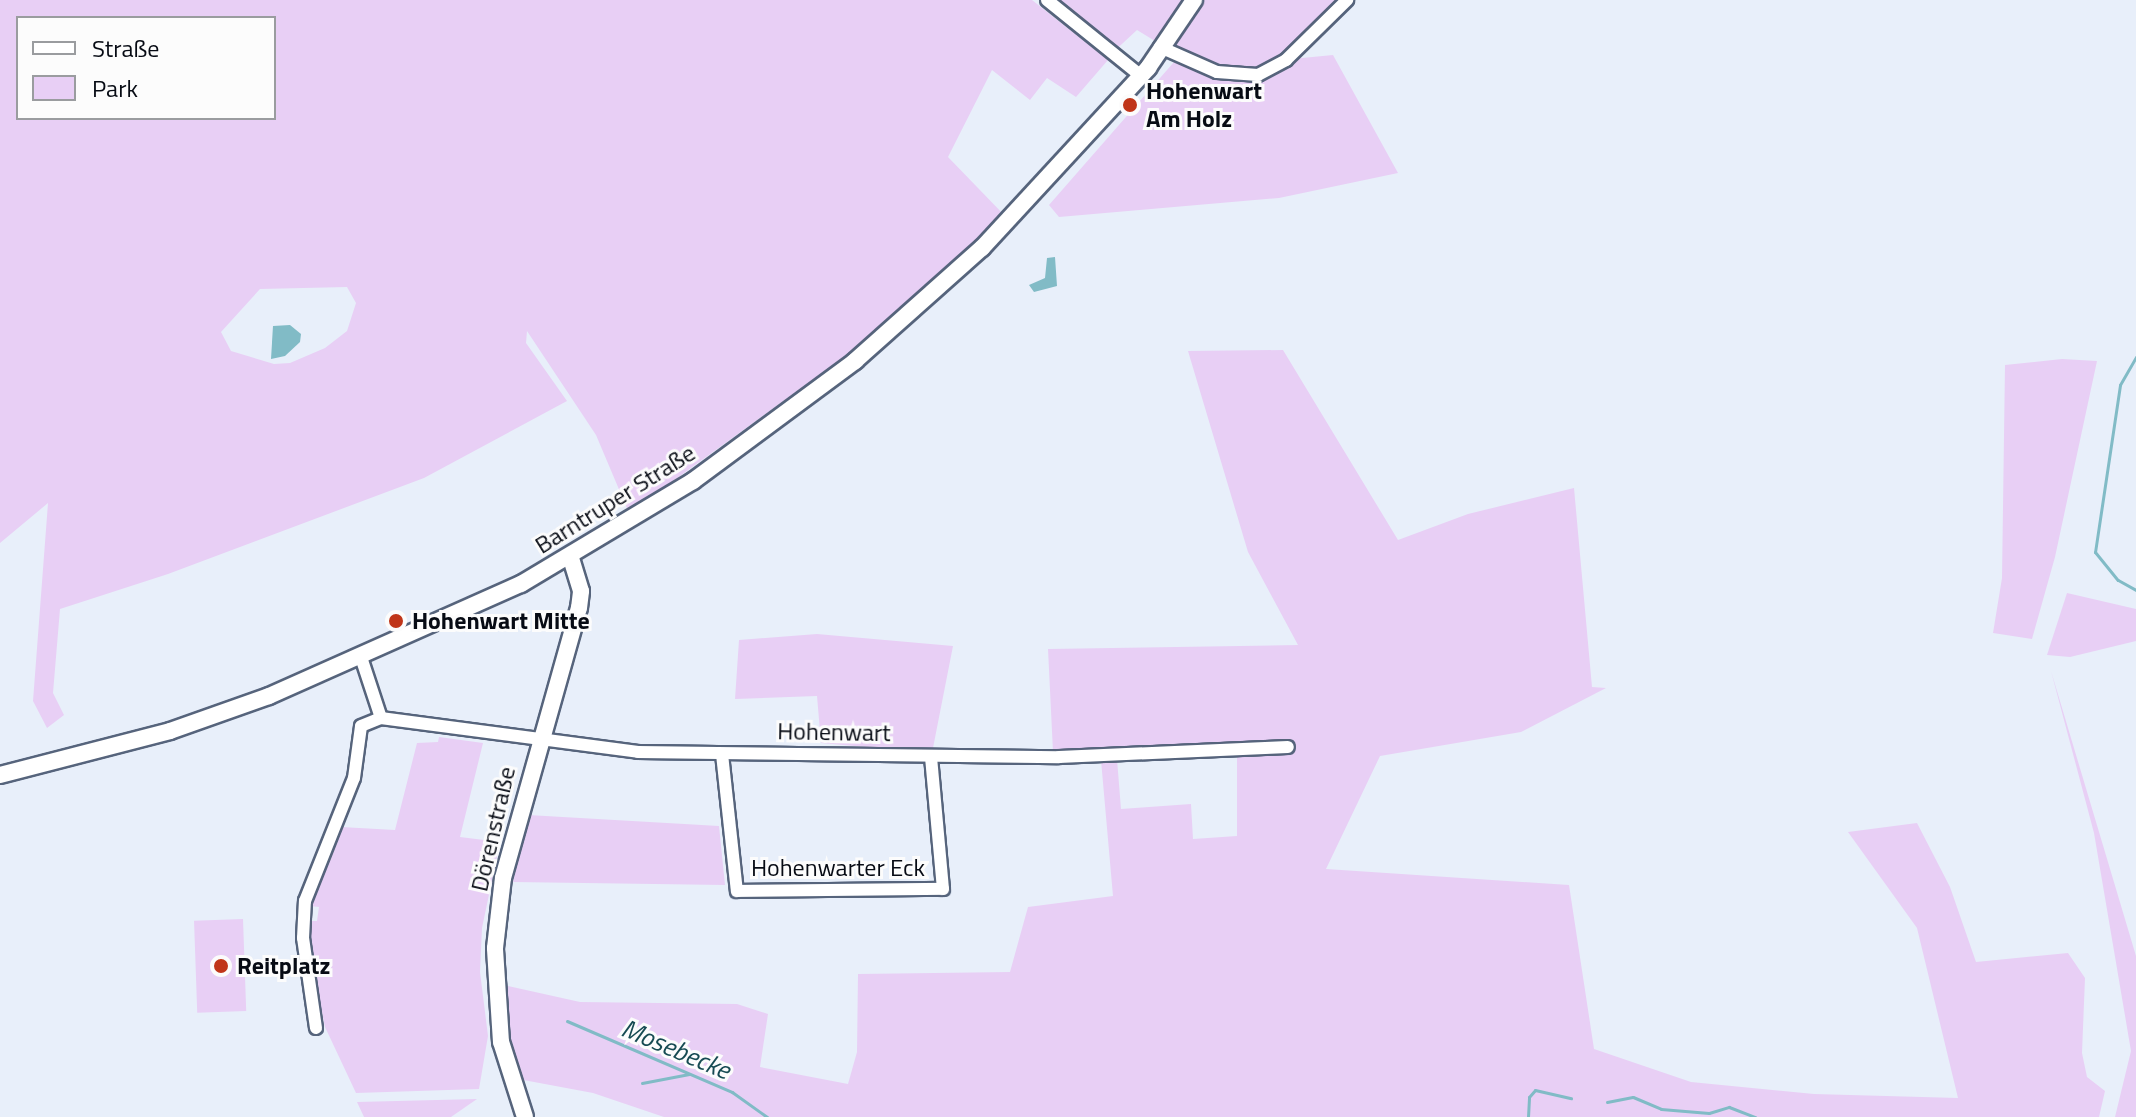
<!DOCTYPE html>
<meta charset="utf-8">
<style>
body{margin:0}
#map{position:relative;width:2136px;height:1117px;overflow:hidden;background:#e8effa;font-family:"Titillium Web",sans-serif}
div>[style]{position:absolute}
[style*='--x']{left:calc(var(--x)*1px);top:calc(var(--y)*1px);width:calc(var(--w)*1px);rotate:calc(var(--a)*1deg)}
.green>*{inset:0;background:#e8cff5;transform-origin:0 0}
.water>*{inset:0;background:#81bbc6}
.stream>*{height:3px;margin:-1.5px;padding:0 1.5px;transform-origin:1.5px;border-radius:1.5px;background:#81bbc6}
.roads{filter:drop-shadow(2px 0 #56647c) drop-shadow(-2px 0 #56647c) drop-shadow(0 2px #56647c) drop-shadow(0 -2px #56647c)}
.street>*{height:12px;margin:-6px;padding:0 6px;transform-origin:6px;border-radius:6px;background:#fff}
.secondary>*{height:16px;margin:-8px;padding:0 8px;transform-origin:8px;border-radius:8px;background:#fff}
.dots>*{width:22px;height:22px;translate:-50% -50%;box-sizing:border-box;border:4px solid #fcfcfc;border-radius:50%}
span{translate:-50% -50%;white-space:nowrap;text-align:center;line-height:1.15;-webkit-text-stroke:6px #fcfcfc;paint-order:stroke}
.poi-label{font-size:24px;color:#070b14;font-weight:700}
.left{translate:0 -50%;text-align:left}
.street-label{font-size:24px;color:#070b14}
.water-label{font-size:26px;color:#174b53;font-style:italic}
.legend{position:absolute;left:16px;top:16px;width:260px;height:104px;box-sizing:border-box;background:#fcfcfc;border:2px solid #9a9c9f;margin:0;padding:10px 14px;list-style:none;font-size:24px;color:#070b14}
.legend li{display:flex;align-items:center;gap:16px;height:40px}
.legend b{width:40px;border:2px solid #9a9c9f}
</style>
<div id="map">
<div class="green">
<div style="clip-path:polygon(evenodd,0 0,1032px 0,1108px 60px,1076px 97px,1047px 78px,1030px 100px,992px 70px,948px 157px,1007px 218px,851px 352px,629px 513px,596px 435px,527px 331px,526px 343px,567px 401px,424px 478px,168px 574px,60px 609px,53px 693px,64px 715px,47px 728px,33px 701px,48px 503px,0 543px,0 0,18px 18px,274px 18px,274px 118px,18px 118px,18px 18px,0 0,347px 287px,356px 303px,347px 331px,325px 348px,290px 363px,274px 364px,231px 351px,221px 332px,260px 289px,347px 287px)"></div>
<div style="clip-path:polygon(1043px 0,1344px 0,1315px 31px,1266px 68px,1241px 74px,1173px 52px,1137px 30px,1109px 56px)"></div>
<div style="clip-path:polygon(1333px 55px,1398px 173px,1279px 198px,1059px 217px,1049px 205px,1174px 62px,1231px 79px,1292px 59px)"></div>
<div style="clip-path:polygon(1283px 350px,1398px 540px,1468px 514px,1574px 488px,1592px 687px,1606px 688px,1521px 732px,1380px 756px,1326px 869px,1569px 885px,1594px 1049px,1691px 1082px,1814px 1094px,1958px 1098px,1917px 928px,1848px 832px,1917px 823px,1950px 887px,1976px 962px,2068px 953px,2085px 978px,2082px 1053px,2087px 1077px,2105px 1091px,2099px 1117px,664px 1117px,593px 1093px,518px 1079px,506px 1032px,503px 985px,580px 1002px,737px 1004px,768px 1014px,760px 1067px,848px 1084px,857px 1052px,858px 974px,1010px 972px,1028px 907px,1113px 896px,1101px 760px,1117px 759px,1121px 809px,1191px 804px,1193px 839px,1237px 836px,1237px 750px,1053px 752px,1048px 649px,1298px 645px,1248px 552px,1188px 351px)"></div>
<div style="clip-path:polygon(2062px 359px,2097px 361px,2055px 557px,2032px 639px,1993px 633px,2002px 578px,2005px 365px)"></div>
<div style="clip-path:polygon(2067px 593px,2136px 609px,2136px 641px,2070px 657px,2047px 655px)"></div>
<div style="clip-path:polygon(817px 634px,953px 646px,932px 753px,821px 743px,817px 696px,735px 699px,739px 640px)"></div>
<div style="clip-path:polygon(2051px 671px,2136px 956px,2136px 1117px,2115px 1117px,2131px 1051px,2094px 833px)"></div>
<div style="clip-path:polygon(439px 737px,483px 743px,460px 837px,500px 842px,482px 928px,480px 972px,488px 1036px,479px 1089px,356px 1093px,325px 1027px,309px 948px,309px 921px,317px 921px,319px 907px,310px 906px,341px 827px,395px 830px,417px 743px,438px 742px)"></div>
<div style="clip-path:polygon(528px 815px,719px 826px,725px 885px,513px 882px)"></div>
<div style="left:243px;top:919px;width:92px;height:49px;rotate:88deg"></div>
<div style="clip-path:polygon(477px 1099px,451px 1117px,364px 1117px,357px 1102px)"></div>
</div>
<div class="water">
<div style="clip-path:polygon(1055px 257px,1057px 286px,1034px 292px,1029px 285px,1045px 278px,1047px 258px)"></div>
<div style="clip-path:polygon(290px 325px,301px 334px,300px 342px,285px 356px,271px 359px,273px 326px)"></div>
</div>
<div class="stream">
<div style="--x:2136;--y:357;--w:32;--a:120"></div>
<div style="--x:2120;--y:385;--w:169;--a:98.5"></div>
<div style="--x:2095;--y:552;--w:36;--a:51"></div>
<div style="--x:2118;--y:580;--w:21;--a:29"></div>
<div style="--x:567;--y:1021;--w:180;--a:23.3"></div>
<div style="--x:732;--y:1092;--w:43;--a:35.5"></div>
<div style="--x:642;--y:1083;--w:48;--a:-10.8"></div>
<div style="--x:1607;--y:1102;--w:26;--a:-11"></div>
<div style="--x:1633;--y:1097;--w:30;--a:23"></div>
<div style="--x:1661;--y:1109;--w:48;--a:4.8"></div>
<div style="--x:1709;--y:1113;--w:21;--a:-17"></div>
<div style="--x:1729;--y:1107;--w:28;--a:21"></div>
<div style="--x:1528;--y:1117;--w:20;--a:-87"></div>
<div style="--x:1529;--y:1097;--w:9;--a:-49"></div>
<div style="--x:1535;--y:1090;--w:37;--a:13"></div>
</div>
<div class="roads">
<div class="street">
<div style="--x:1047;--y:0;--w:119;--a:38.9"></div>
<div style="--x:1160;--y:47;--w:62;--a:23.7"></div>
<div style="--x:1217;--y:72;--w:41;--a:4.2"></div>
<div style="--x:1258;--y:75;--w:32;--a:-28"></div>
<div style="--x:1286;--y:60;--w:86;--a:-44.5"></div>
<div style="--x:381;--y:718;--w:259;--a:7.5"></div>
<div style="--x:638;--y:752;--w:421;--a:0.7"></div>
<div style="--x:1059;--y:757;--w:229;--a:-2.5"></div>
<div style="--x:722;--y:754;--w:138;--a:83.8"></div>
<div style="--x:737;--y:891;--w:206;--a:-0.6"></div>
<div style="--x:943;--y:889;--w:133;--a:-95.2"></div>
<div style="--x:316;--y:1028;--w:91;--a:-98.2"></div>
<div style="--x:303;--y:938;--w:37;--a:-87"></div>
<div style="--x:305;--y:901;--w:132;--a:-68.3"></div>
<div style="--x:354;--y:778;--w:52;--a:-82.3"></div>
<div style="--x:361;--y:726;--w:22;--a:-22"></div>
<div style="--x:381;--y:718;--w:64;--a:-108.2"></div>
</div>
<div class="secondary">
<div style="--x:0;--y:775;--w:176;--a:-14.5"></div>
<div style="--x:170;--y:731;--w:105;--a:-19.5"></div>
<div style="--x:269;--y:696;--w:276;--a:-24"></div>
<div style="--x:521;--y:584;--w:200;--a:-30.9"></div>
<div style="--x:693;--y:481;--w:202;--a:-36.5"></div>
<div style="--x:855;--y:361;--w:170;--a:-41.7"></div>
<div style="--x:982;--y:248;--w:245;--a:-47.3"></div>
<div style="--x:1148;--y:68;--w:82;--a:-55.9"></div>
<div style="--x:525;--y:1117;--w:79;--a:-107.7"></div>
<div style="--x:501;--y:1042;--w:94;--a:-93.7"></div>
<div style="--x:495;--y:948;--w:70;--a:-83.5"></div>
<div style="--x:503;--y:878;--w:280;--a:-74.3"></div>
<div style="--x:579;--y:608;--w:17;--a:-83"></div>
<div style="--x:581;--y:591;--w:37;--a:-107"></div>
</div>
</div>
<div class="dots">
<div style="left:1130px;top:105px;background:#c03519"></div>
<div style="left:396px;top:621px;background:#c03519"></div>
<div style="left:221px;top:966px;background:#c03519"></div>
</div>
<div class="poi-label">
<span class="left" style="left:1146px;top:105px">Hohenwart<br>Am Holz</span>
<span class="left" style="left:412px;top:621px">Hohenwart Mitte</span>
<span class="left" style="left:237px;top:966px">Reitplatz</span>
</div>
<div class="street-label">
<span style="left:615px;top:499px;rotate:-32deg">Barntruper Straße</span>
<span style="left:834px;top:732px;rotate:1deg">Hohenwart</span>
<span style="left:493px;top:829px;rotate:-77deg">Dörenstraße</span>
<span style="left:838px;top:868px">Hohenwarter Eck</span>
</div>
<div class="water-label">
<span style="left:676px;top:1049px;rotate:23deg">Mosebecke</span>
</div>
<ul class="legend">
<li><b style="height:10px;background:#fff"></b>Straße</li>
<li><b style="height:22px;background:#e8cff5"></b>Park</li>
</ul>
</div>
